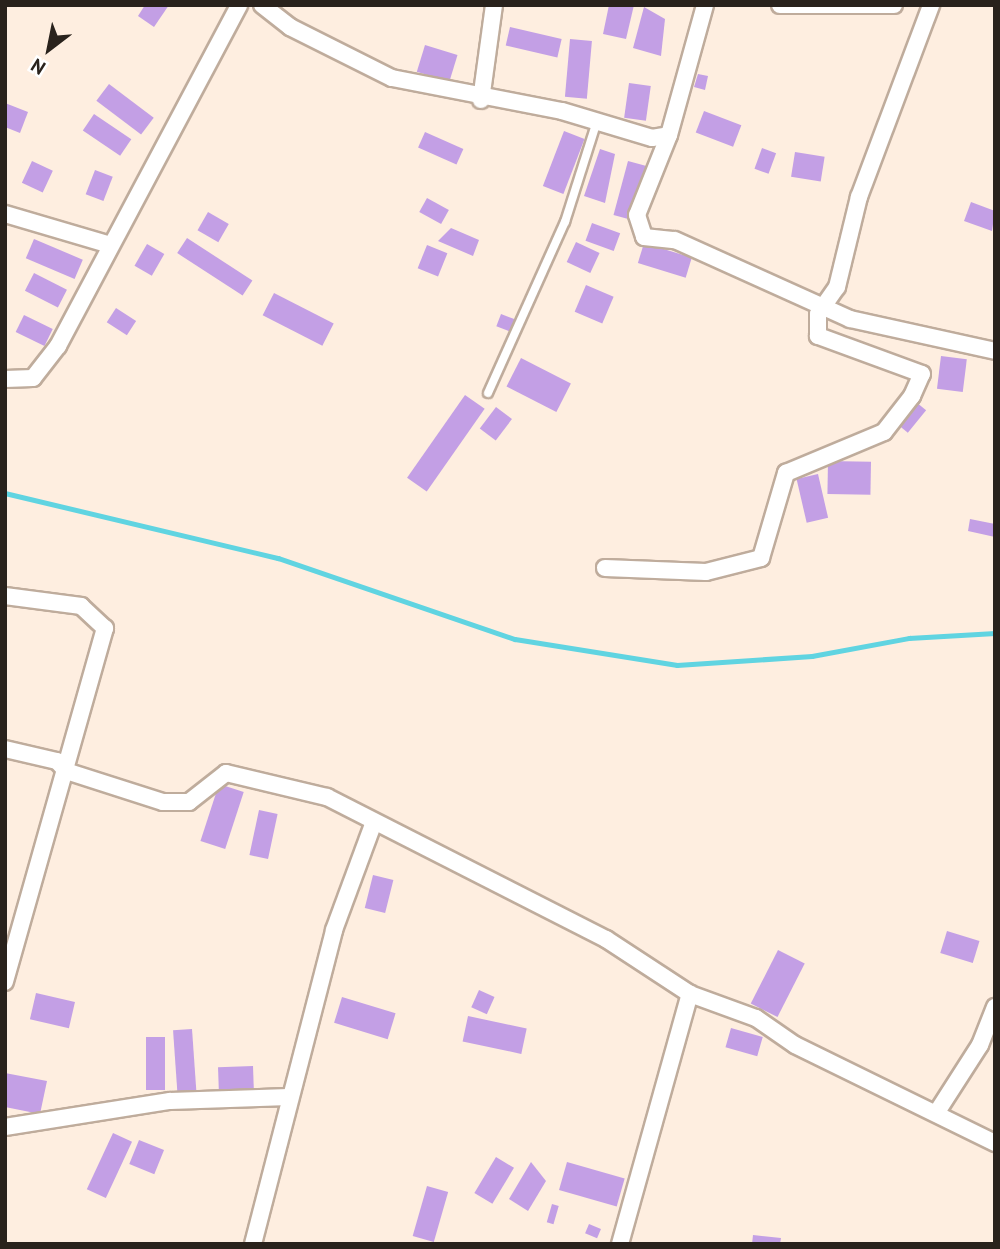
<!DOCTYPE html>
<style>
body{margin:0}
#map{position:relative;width:1000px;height:1249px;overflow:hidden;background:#feeee0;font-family:"PT Sans",sans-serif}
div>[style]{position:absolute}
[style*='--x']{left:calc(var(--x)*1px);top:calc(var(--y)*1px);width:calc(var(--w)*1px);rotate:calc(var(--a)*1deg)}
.stream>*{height:4.5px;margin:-2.25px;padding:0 2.25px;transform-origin:2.25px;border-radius:2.25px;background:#60d4e1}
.building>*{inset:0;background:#c39fe5;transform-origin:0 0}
.roads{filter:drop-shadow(2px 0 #bfac9c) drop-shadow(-2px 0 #bfac9c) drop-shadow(0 2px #bfac9c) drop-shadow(0 -2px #bfac9c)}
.service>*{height:8px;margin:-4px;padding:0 4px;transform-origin:4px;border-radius:4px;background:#fff}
.minor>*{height:16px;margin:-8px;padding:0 8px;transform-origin:8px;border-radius:8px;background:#fff}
span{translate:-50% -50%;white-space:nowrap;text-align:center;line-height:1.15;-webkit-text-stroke:5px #fff;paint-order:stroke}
.frame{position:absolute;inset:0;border:7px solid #29221c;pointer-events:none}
.north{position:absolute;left:14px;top:14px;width:70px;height:70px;-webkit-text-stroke:5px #fff;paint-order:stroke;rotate:212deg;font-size:19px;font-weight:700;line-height:28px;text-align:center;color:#29221c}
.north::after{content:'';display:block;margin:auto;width:24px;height:32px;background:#29221c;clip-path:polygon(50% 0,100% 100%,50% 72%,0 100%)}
</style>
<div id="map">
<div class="stream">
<div style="--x:5;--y:493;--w:281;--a:13.4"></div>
<div style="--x:278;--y:558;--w:250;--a:18.9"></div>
<div style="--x:515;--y:639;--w:164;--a:9.1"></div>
<div style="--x:677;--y:665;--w:135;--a:-3.8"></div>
<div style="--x:812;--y:656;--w:99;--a:-10.5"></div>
<div style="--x:909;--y:638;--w:86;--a:-3.3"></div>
</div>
<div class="building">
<div style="clip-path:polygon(145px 5px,169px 5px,154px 27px,138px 16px)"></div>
<div style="clip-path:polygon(609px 5px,634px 5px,626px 39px,603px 34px)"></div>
<div style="clip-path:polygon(644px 7px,665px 19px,661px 56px,633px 48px)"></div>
<div style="left:510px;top:27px;width:53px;height:19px;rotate:13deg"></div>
<div style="left:570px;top:39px;width:22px;height:58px;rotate:5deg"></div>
<div style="left:425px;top:45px;width:34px;height:28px;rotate:17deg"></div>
<div style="clip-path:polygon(698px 74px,708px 76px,705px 90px,694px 87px)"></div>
<div style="left:629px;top:83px;width:22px;height:35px;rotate:8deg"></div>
<div style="left:109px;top:84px;width:56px;height:21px;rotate:37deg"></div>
<div style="clip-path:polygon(5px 103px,28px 112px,20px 133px,5px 127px)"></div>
<div style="left:704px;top:111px;width:40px;height:23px;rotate:21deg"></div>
<div style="left:94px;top:114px;width:45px;height:20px;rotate:34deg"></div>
<div style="left:564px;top:131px;width:22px;height:59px;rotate:21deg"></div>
<div style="left:425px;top:132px;width:42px;height:17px;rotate:24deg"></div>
<div style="left:762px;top:148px;width:15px;height:22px;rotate:20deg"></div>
<div style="clip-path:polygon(600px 149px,615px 154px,605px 203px,584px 196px)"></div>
<div style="left:795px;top:152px;width:30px;height:25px;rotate:9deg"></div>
<div style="left:32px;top:161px;width:23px;height:24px;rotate:25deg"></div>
<div style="left:628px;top:161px;width:20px;height:56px;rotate:15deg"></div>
<div style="left:95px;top:170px;width:19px;height:26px;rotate:21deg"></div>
<div style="left:427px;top:198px;width:25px;height:16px;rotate:29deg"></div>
<div style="clip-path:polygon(971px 202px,995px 211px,992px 231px,964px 221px)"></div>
<div style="left:208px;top:212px;width:24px;height:21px;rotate:30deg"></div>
<div style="left:592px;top:223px;width:30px;height:19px;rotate:20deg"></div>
<div style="clip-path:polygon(451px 228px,479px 240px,473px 256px,438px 241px)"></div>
<div style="left:187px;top:238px;width:78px;height:18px;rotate:33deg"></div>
<div style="left:34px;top:239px;width:53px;height:21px;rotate:23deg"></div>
<div style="left:576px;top:242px;width:26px;height:22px;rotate:25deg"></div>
<div style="left:644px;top:243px;width:50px;height:21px;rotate:17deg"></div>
<div style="left:147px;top:244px;width:20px;height:25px;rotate:30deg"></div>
<div style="left:427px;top:245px;width:22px;height:25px;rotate:22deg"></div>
<div style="left:34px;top:273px;width:37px;height:20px;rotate:27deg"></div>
<div style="left:586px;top:285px;width:30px;height:29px;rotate:23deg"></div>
<div style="left:274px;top:293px;width:67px;height:25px;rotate:27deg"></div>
<div style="left:116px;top:308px;width:24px;height:17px;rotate:33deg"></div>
<div style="left:501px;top:314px;width:17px;height:13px;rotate:21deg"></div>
<div style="left:24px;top:315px;width:32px;height:19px;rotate:26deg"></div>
<div style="left:941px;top:356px;width:26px;height:33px;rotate:7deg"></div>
<div style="left:521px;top:358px;width:56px;height:32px;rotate:27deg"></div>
<div style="left:465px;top:395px;width:24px;height:101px;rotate:35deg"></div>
<div style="left:916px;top:402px;width:13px;height:29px;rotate:39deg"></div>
<div style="left:496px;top:407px;width:20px;height:27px;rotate:37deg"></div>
<div style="left:828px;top:461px;width:43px;height:33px;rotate:1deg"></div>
<div style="left:818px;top:474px;width:45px;height:22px;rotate:77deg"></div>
<div style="clip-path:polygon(970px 519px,995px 524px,995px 537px,968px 531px)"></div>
<div style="left:219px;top:784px;width:26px;height:60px;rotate:18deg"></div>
<div style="left:259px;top:810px;width:19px;height:46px;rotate:12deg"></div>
<div style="left:373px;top:875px;width:21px;height:34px;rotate:14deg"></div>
<div style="left:947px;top:931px;width:34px;height:23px;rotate:17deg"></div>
<div style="left:778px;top:950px;width:30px;height:60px;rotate:27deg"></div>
<div style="left:479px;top:990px;width:17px;height:19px;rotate:24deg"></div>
<div style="left:36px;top:993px;width:40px;height:27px;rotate:13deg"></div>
<div style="left:342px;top:997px;width:56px;height:27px;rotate:17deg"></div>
<div style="left:468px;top:1016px;width:60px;height:26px;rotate:12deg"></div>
<div style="left:731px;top:1028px;width:33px;height:20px;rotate:16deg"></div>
<div style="left:192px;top:1029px;width:62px;height:19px;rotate:86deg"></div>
<div style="left:146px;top:1037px;width:19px;height:53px"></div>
<div style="left:253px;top:1066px;width:26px;height:35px;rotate:88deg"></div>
<div style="clip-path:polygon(5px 1073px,47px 1081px,40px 1114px,5px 1107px)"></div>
<div style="left:113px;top:1133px;width:21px;height:62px;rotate:25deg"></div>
<div style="left:139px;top:1140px;width:27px;height:26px;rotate:22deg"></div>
<div style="left:496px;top:1157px;width:21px;height:42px;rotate:31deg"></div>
<div style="clip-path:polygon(531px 1162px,546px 1181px,528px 1211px,509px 1199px)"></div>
<div style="left:567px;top:1162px;width:60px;height:29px;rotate:16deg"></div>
<div style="left:427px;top:1186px;width:22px;height:52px;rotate:16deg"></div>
<div style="left:552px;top:1204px;width:7px;height:19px;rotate:16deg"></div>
<div style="left:589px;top:1224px;width:13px;height:10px;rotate:23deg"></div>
<div style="clip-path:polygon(753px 1235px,781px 1238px,780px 1244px,752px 1244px)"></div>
</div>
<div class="roads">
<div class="service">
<div style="--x:488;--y:393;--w:188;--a:-65.8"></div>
<div style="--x:565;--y:222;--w:106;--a:-72.4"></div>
</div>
<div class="minor">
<div style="--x:262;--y:5;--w:36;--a:38"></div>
<div style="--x:290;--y:27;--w:114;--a:26.6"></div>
<div style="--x:392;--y:78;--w:173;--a:11"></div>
<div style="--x:562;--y:111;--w:94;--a:16.7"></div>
<div style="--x:652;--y:138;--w:17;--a:-10"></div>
<div style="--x:669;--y:135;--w:86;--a:111.8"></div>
<div style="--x:637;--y:215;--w:23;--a:72"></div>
<div style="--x:644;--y:237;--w:31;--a:6"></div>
<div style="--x:675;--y:240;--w:192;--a:24.3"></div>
<div style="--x:850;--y:319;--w:148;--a:12.4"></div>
<div style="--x:780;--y:5;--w:114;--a:0"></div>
<div style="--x:481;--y:100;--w:96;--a:-82.2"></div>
<div style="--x:669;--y:135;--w:135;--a:-74.5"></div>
<div style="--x:5;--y:214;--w:109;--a:16.4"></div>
<div style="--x:5;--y:379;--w:28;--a:-2"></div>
<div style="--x:33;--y:378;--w:41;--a:-52"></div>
<div style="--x:58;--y:346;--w:386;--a:-62"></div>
<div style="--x:605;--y:568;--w:101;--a:2.3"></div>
<div style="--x:706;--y:572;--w:57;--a:-14.3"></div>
<div style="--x:761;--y:558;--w:89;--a:-73.6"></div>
<div style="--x:786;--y:473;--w:106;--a:-22.7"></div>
<div style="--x:884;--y:432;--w:46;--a:-52.1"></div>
<div style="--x:912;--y:396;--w:24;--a:-66"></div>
<div style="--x:922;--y:374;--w:111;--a:-159.9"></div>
<div style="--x:818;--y:336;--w:22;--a:-90"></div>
<div style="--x:818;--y:314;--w:33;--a:-55"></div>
<div style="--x:837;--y:287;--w:93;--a:-76.3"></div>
<div style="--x:859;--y:197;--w:205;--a:-69.4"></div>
<div style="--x:5;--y:596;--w:77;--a:7.5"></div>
<div style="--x:81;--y:606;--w:33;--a:43"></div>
<div style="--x:105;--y:628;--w:368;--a:105.8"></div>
<div style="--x:5;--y:749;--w:53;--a:13"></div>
<div style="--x:57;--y:761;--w:13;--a:48"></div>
<div style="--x:66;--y:771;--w:102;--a:17.7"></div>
<div style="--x:163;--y:802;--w:26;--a:0"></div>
<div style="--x:189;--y:802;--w:47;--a:-38.1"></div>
<div style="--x:226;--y:773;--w:104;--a:13.4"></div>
<div style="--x:327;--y:797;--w:313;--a:27"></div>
<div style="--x:606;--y:939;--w:100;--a:33.2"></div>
<div style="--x:690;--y:994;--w:70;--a:20"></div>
<div style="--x:756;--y:1018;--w:47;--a:34.7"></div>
<div style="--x:795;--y:1045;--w:223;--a:26.1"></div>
<div style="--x:937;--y:1112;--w:80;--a:-57.3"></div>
<div style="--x:980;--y:1045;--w:41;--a:-68.5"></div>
<div style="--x:5;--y:1127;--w:167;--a:-9"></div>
<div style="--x:170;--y:1101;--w:119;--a:-1.9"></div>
<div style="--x:253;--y:1244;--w:324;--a:-75.5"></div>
<div style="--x:334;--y:930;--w:115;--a:-69.7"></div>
<div style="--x:620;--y:1244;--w:260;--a:-74.4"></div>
</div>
</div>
<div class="frame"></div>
<div class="north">N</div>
</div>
